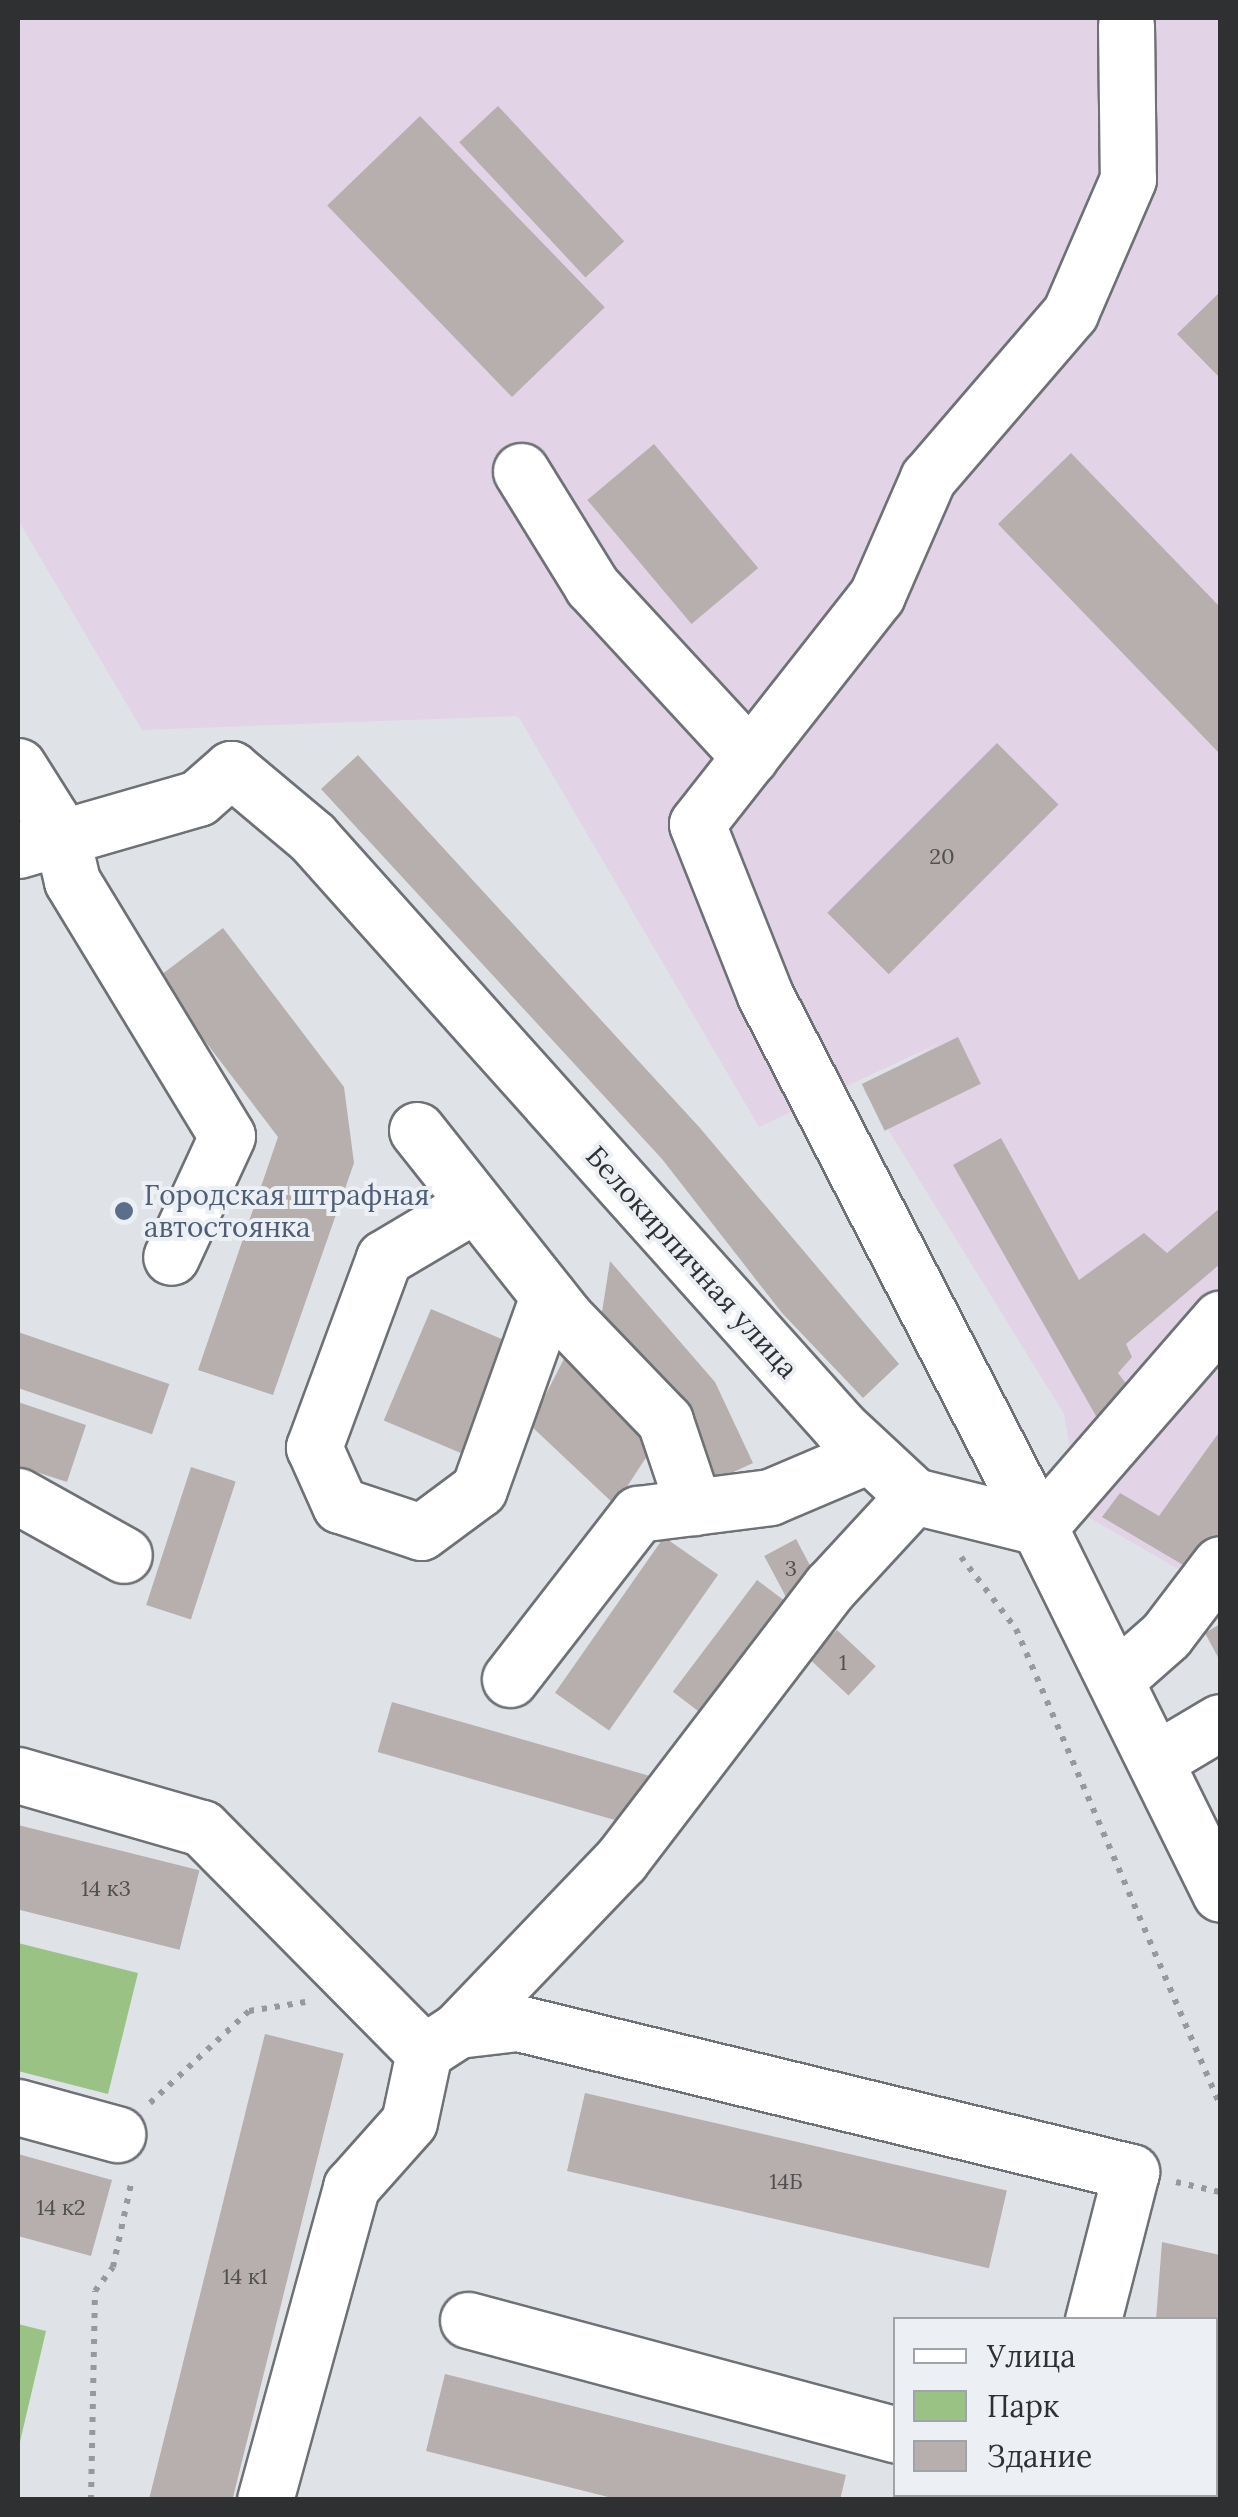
<!DOCTYPE html>
<meta charset="utf-8">
<style>
body{margin:0}
#map{position:relative;width:1238px;height:2517px;overflow:hidden;background:#dfe3e8;font-family:Lora,serif}
div>[style]{position:absolute}
[style*='--x']{left:calc(var(--x)*1px);top:calc(var(--y)*1px);width:calc(var(--w)*1px);rotate:calc(var(--a)*1deg)}
.industrial>*{inset:0;background:#e2d3e6}
.green>*{inset:0;background:#9ac285}
.building>*{inset:0;background:#b6afae;transform-origin:0 0}
.path>*{height:6px;margin-top:-3px;transform-origin:0;background:repeating-linear-gradient(90deg,#96999d 0 5px,transparent 0 13px)}
.roads{filter:drop-shadow(2px 0 #6e7175) drop-shadow(-2px 0 #6e7175) drop-shadow(0 2px #6e7175) drop-shadow(0 -2px #6e7175)}
.minor>*{height:55px;margin:-27.5px;padding:0 27.5px;transform-origin:27.5px;border-radius:27.5px;background:#fff}
.dots>*{width:28px;height:28px;translate:-50% -50%;box-sizing:border-box;border:5px solid #ecf0f5;border-radius:50%}
span{translate:-50% -50%;white-space:nowrap;text-align:center;line-height:1.15;-webkit-text-stroke:8px #ecf0f5;paint-order:stroke}
.number-label{font-size:22px;color:#515051}
.number-label span{-webkit-text-stroke-width:0}
.service-label{font-size:28px;color:#4e5e75}
.left{translate:0 -50%;text-align:left}
.street-label{font-size:28px;color:#2f3032}
.frame{position:absolute;inset:0;border:20px solid #2f3032;pointer-events:none}
.legend{position:absolute;left:893px;top:2317px;width:325px;height:180px;box-sizing:border-box;background:#ecf0f5;border:2px solid #a0a3a7;margin:0;padding:12px 18px;list-style:none;font-size:30px;color:#2f3032}
.legend li{display:flex;align-items:center;gap:20px;height:50px}
.legend b{width:50px;border:2px solid #a0a3a7}
</style>
<div id="map">
<div class="industrial">
<div style="clip-path:polygon(18px 18px,1220px 18px,1220px 1546px,1197px 1580px,1081px 1513px,1064px 1414px,863px 1089px,939px 1043px,759px 1127px,518px 716px,142px 730px,18px 520px)"></div>
</div>
<div class="green">
<div style="clip-path:polygon(18px 1943px,138px 1973px,108px 2094px,18px 2071px)"></div>
<div style="clip-path:polygon(18px 2324px,46px 2331px,19px 2446px,18px 2446px)"></div>
</div>
<div class="building">
<div style="left:498px;top:106px;width:185px;height:53px;rotate:47deg"></div>
<div style="left:420px;top:116px;width:266px;height:129px;rotate:46deg"></div>
<div style="clip-path:polygon(1220px 292px,1220px 378px,1177px 334px)"></div>
<div style="left:654px;top:444px;width:162px;height:87px;rotate:50deg"></div>
<div style="clip-path:polygon(1071px 453px,1220px 607px,1220px 754px,998px 524px)"></div>
<div style="left:997px;top:743px;width:87px;height:240px;rotate:45deg"></div>
<div style="clip-path:polygon(358px 755px,700px 1128px,899px 1364px,863px 1398px,782px 1313px,662px 1159px,321px 789px)"></div>
<div style="clip-path:polygon(223px 928px,344px 1087px,354px 1163px,273px 1395px,198px 1370px,278px 1137px,157px 978px)"></div>
<div style="left:958px;top:1037px;width:52px;height:107px;rotate:64deg"></div>
<div style="clip-path:polygon(1001px 1138px,1079px 1280px,1144px 1233px,1167px 1253px,1220px 1208px,1220px 1264px,1126px 1344px,1132px 1357px,1118px 1373px,1131px 1390px,1096px 1416px,953px 1165px)"></div>
<div style="clip-path:polygon(610px 1261px,715px 1382px,753px 1463px,716px 1480px,682px 1405px,602px 1312px)"></div>
<div style="left:431px;top:1309px;width:85px;height:121px;rotate:23deg"></div>
<div style="left:18px;top:1332px;width:160px;height:53px;rotate:19deg"></div>
<div style="clip-path:polygon(566px 1355px,651px 1450px,615px 1505px,530px 1425px)"></div>
<div style="clip-path:polygon(18px 1402px,86px 1425px,67px 1482px,18px 1466px)"></div>
<div style="clip-path:polygon(1220px 1431px,1220px 1535px,1195px 1572px,1102px 1517px,1120px 1493px,1159px 1516px)"></div>
<div style="left:191px;top:1467px;width:47px;height:145px;rotate:18deg"></div>
<div style="left:664px;top:1537px;width:66px;height:190px;rotate:35deg"></div>
<div style="left:796px;top:1539px;width:47px;height:36px;rotate:62deg"></div>
<div style="left:757px;top:1580px;width:40px;height:140px;rotate:37deg"></div>
<div style="clip-path:polygon(1220px 1624px,1220px 1661px,1205px 1633px)"></div>
<div style="left:837px;top:1630px;width:53px;height:40px;rotate:43deg"></div>
<div style="left:392px;top:1702px;width:273px;height:52px;rotate:16deg"></div>
<div style="left:18px;top:1825px;width:187px;height:82px;rotate:14deg"></div>
<div style="left:265px;top:2034px;width:81px;height:481px;rotate:14deg"></div>
<div style="left:585px;top:2093px;width:433px;height:80px;rotate:13deg"></div>
<div style="clip-path:polygon(18px 2154px,112px 2180px,91px 2256px,18px 2236px)"></div>
<div style="clip-path:polygon(1162px 2242px,1220px 2255px,1220px 2460px,1216px 2320px,1156px 2320px)"></div>
<div style="clip-path:polygon(445px 2374px,846px 2475px,840px 2500px,620px 2500px,426px 2451px)"></div>
</div>
<div class="path">
<div style="--x:961;--y:1557;--w:91;--a:52.6"></div>
<div style="--x:1016;--y:1629;--w:518;--a:66.8"></div>
<div style="--x:150;--y:2103;--w:135;--a:-42.9"></div>
<div style="--x:249;--y:2011;--w:57;--a:-9.1"></div>
<div style="--x:1176;--y:2182;--w:45;--a:12.8"></div>
<div style="--x:91;--y:2500;--w:209;--a:-88.9"></div>
<div style="--x:95;--y:2291;--w:30;--a:-53"></div>
<div style="--x:113;--y:2267;--w:90;--a:-77.8"></div>
</div>
<div class="roads">
<div class="minor">
<div style="--x:1126;--y:25;--w:154;--a:89.3"></div>
<div style="--x:1128;--y:179;--w:146;--a:113.4"></div>
<div style="--x:1070;--y:313;--w:218;--a:130.7"></div>
<div style="--x:928;--y:478;--w:128;--a:113.6"></div>
<div style="--x:877;--y:595;--w:291;--a:128.2"></div>
<div style="--x:697;--y:824;--w:184;--a:68.3"></div>
<div style="--x:765;--y:995;--w:598;--a:62.75"></div>
<div style="--x:1039;--y:1527;--w:276;--a:-49"></div>
<div style="--x:521;--y:471;--w:135;--a:58.3"></div>
<div style="--x:592;--y:586;--w:233;--a:47.3"></div>
<div style="--x:18;--y:766;--w:80;--a:57.7"></div>
<div style="--x:61;--y:834;--w:48;--a:76.8"></div>
<div style="--x:72;--y:881;--w:298;--a:58.7"></div>
<div style="--x:227;--y:1136;--w:133;--a:114.8"></div>
<div style="--x:18;--y:850;--w:187;--a:-16.1"></div>
<div style="--x:198;--y:798;--w:44;--a:-41.3"></div>
<div style="--x:231;--y:769;--w:106;--a:40"></div>
<div style="--x:312;--y:837;--w:792;--a:48.17"></div>
<div style="--x:840;--y:1427;--w:101;--a:43"></div>
<div style="--x:914;--y:1496;--w:129;--a:13.9"></div>
<div style="--x:1039;--y:1527;--w:409;--a:63.7"></div>
<div style="--x:417;--y:1130;--w:240;--a:51.6"></div>
<div style="--x:566;--y:1318;--w:143;--a:46.1"></div>
<div style="--x:665;--y:1421;--w:91;--a:71.4"></div>
<div style="--x:475;--y:1204;--w:106;--a:149.3"></div>
<div style="--x:384;--y:1258;--w:202;--a:110.3"></div>
<div style="--x:314;--y:1447;--w:64;--a:65.9"></div>
<div style="--x:340;--y:1505;--w:85;--a:18.4"></div>
<div style="--x:421;--y:1532;--w:72;--a:-36.6"></div>
<div style="--x:479;--y:1489;--w:205;--a:-70.3"></div>
<div style="--x:18;--y:1496;--w:121;--a:29.1"></div>
<div style="--x:510;--y:1679;--w:209;--a:-52.2"></div>
<div style="--x:638;--y:1514;--w:133;--a:-7.3"></div>
<div style="--x:770;--y:1497;--w:108;--a:-23"></div>
<div style="--x:1115;--y:1680;--w:68;--a:-41.4"></div>
<div style="--x:1166;--y:1635;--w:89;--a:-52.7"></div>
<div style="--x:1156;--y:1760;--w:74;--a:-30.7"></div>
<div style="--x:18;--y:1775;--w:191;--a:16.1"></div>
<div style="--x:202;--y:1828;--w:315;--a:45.3"></div>
<div style="--x:424;--y:2052;--w:40;--a:-32.9"></div>
<div style="--x:458;--y:2030;--w:60;--a:-6.7"></div>
<div style="--x:518;--y:2023;--w:631;--a:13.66"></div>
<div style="--x:1131;--y:2172;--w:153;--a:104.4"></div>
<div style="--x:458;--y:2030;--w:236;--a:-46.2"></div>
<div style="--x:621;--y:1860;--w:344;--a:-52.6"></div>
<div style="--x:830;--y:1587;--w:124;--a:-47.3"></div>
<div style="--x:18;--y:2107;--w:103;--a:15.3"></div>
<div style="--x:468;--y:2320;--w:443;--a:15"></div>
<div style="--x:1118;--y:2494;--w:19;--a:18"></div>
<div style="--x:265;--y:2500;--w:325;--a:-74.6"></div>
<div style="--x:351;--y:2187;--w:87;--a:-48.3"></div>
<div style="--x:409;--y:2122;--w:72;--a:-77.9"></div>
<div style="--x:1046;--y:2500;--w:6;--a:-72"></div>
</div>
</div>
<div class="dots">
<div style="left:124px;top:1211px;background:#5c6f8a"></div>
</div>
<div class="number-label">
<span style="left:942px;top:857px">20</span>
<span style="left:791px;top:1569px">3</span>
<span style="left:843px;top:1663px">1</span>
<span style="left:106px;top:1889px">14 к3</span>
<span style="left:786px;top:2182px">14Б</span>
<span style="left:61px;top:2208px">14 к2</span>
<span style="left:245px;top:2277px">14 к1</span>
</div>
<div class="service-label">
<span class="left" style="left:144px;top:1211px">Городская штрафная<br>автостоянка</span>
</div>
<div class="street-label">
<span style="left:692px;top:1262px;rotate:48deg">Белокирпичная улица</span>
</div>
<div class="frame"></div>
<ul class="legend">
<li><b style="height:12px;background:#fff"></b>Улица</li>
<li><b style="height:28px;background:#9ac285"></b>Парк</li>
<li><b style="height:28px;background:#b6afae"></b>Здание</li>
</ul>
</div>
